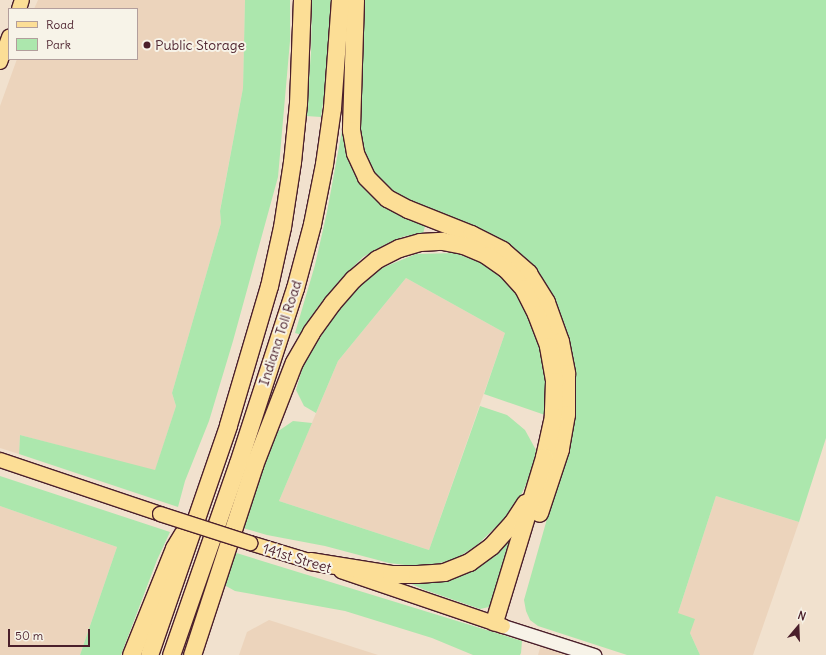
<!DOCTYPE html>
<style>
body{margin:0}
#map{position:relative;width:826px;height:655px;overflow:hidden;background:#f1e1ce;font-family:Delius,sans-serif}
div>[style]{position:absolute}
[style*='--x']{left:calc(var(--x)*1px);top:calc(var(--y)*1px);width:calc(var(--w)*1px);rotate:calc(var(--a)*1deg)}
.built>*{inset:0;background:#ecd4bc}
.green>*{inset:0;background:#ace7ad}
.roads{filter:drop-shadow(1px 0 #4a1f2b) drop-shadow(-1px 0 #4a1f2b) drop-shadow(0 1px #4a1f2b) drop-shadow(0 -1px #4a1f2b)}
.secondary>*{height:13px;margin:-6.5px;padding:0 6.5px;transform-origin:6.5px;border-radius:6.5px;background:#f7f3e8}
.primary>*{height:14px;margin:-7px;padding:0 7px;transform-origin:7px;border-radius:7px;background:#fcde96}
.highway>*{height:17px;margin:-8.5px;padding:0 8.5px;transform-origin:8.5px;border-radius:8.5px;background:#fcde96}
.bridges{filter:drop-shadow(1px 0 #4a1f2b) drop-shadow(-1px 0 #4a1f2b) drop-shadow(0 1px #4a1f2b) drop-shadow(0 -1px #4a1f2b)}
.primary-bridge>*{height:14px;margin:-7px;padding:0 7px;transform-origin:7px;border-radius:7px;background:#fcde96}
.dots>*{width:11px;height:11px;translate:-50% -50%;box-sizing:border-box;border:2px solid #f7f3e8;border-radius:50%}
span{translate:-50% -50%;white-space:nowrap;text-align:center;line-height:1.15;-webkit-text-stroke:4px #f7f3e8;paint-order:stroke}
.poi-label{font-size:14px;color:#4a1f2b}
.left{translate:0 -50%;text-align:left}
.street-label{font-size:14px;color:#4a1f2b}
.legend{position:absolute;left:8px;top:8px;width:130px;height:52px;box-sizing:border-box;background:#f7f3e8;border:1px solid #b29e9c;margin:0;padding:5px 7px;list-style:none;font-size:12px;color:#4a1f2b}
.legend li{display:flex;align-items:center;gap:8px;height:20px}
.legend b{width:20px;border:1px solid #b29e9c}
.north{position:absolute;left:778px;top:607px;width:40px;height:40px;-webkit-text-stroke:3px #f7f3e8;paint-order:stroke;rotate:19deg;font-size:11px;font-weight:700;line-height:16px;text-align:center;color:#4a1f2b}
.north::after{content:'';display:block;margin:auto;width:14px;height:18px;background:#4a1f2b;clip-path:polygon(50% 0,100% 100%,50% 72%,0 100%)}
.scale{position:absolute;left:8px;top:629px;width:82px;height:18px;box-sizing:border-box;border:2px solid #4a1f2b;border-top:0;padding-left:5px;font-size:12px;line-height:14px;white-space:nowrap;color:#4a1f2b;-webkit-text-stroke:3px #f7f3e8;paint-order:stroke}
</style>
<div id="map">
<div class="built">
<div style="clip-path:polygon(38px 0,245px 0,243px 88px,220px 210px,221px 223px,172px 393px,176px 406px,155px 471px,20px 435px,19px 454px,0 448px,0 106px,17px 59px,137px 59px,137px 9px,34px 9px)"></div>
<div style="clip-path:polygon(406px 278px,505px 333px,429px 550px,279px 501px,338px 361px)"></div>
<div style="clip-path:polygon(716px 496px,799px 522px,753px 655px,700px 655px,690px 633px,678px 613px)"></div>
<div style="clip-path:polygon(0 506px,117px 547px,80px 655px,0 655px)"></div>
<div style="clip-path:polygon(269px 620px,378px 655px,239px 655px,247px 632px)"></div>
<div style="clip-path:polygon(543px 638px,594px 655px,538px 655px)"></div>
</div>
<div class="green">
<div style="clip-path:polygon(245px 0,290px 0,290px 41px,278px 177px,233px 341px,209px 421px,185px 481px,178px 507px,19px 454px,20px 435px,155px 470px,176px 406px,172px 393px,221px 223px,220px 211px,243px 88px)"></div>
<div style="clip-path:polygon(312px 0,331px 0,327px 75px,321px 117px,306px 116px,311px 53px)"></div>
<div style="clip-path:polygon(362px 0,826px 0,826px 438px,799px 522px,716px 496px,678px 613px,695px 619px,690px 633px,700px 655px,627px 655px,538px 626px,530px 620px,526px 611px,524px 600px,562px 466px,546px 289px,524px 257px,495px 236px,414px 202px,392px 191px,377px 177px,367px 159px,360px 137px)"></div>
<div style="clip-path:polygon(343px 125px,347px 157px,355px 175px,366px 191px,381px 203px,425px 226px,423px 234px,405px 236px,388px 243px,363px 257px,339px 281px,317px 308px,302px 335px,295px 333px,315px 265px,327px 212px)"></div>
<div style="clip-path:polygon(455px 253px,487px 265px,512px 287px,531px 319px,542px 355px,546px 385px,545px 415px,484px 394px,505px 333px,406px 278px,338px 361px,316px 413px,304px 406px,296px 390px,304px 363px,341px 305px,377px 270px,416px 254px)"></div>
<div style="clip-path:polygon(480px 406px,507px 415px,525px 430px,536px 450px,534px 467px,522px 493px,503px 520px,477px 545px,454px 560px,421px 567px,389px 563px,325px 546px,267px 535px,239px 527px,277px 432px,293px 421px,312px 423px,279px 501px,429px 550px)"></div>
<div style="clip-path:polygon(0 476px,170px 532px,157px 560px,121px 655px,80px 655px,117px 547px,0 506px)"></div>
<div style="clip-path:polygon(513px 534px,495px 602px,489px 607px,480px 609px,425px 590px,407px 582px,435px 582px,455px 577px,474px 569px,492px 556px)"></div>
<div style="clip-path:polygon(230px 551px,522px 641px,521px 653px,520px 655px,473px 655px,432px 638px,345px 611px,235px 591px,226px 586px,224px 577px)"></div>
</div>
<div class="roads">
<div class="secondary">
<div style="--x:503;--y:626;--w:96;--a:17.7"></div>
</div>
<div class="primary">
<div style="--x:19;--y:9;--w:9;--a:-72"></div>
<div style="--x:0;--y:62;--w:27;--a:-70"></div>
<div style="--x:0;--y:460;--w:169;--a:18.6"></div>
<div style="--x:250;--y:543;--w:72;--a:16.9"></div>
<div style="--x:341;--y:571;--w:171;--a:18.8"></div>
</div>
<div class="highway">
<div style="--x:355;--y:0;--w:130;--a:91.8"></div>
<div style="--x:351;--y:130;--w:23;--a:80"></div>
<div style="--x:355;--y:153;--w:26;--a:65"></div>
<div style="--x:366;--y:177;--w:30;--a:45"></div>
<div style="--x:387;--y:198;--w:24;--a:28"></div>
<div style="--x:408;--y:209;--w:68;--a:21.6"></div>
<div style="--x:471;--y:234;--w:35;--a:27"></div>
<div style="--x:502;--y:250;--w:35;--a:41"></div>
<div style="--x:528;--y:273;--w:34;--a:58"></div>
<div style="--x:546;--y:302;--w:41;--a:70.3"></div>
<div style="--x:560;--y:341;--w:33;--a:79"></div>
<div style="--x:566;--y:373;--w:41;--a:90"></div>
<div style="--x:566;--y:414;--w:36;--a:100"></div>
<div style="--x:560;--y:449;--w:67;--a:108.2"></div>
<div style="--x:310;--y:561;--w:82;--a:9.1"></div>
<div style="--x:391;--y:574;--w:26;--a:0"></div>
<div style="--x:417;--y:574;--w:27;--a:-4"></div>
<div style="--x:444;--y:572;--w:27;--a:-22"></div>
<div style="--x:469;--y:562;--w:27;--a:-36"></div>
<div style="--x:491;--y:546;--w:31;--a:-48"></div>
<div style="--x:512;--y:523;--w:24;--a:-57"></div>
<div style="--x:131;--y:655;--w:115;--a:-68.1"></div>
<div style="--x:174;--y:548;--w:17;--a:-59"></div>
<div style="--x:149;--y:655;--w:243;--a:-71"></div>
<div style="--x:228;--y:425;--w:145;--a:-73.6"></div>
<div style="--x:269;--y:286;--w:60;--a:-77.6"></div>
<div style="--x:282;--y:227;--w:66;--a:-81.3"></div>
<div style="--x:292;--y:162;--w:59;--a:-84.2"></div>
<div style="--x:298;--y:103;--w:103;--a:-87.8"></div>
<div style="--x:171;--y:655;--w:203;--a:-70.8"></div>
<div style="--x:238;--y:463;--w:184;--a:-72"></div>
<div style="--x:295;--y:288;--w:66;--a:-75.1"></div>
<div style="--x:312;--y:224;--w:61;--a:-78.7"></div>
<div style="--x:324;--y:164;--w:57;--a:-81.9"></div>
<div style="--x:332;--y:108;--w:108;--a:-85.8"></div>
<div style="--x:192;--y:655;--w:200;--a:-71.9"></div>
<div style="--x:254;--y:465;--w:110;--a:-68.8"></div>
<div style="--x:294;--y:362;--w:34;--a:-60"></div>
<div style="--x:311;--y:332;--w:36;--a:-54"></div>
<div style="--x:332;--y:303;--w:32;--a:-49"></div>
<div style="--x:353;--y:279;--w:31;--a:-40"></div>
<div style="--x:377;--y:259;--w:25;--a:-27"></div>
<div style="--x:399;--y:248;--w:22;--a:-16"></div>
<div style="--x:420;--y:242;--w:22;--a:-3"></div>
<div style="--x:442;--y:241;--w:21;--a:11"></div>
<div style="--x:463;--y:245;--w:25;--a:23"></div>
<div style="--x:486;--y:255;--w:24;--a:35"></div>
<div style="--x:506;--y:269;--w:25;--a:48"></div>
<div style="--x:523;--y:288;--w:29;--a:63"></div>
<div style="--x:536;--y:314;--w:34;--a:69"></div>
<div style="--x:548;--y:346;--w:36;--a:80"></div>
<div style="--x:554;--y:381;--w:35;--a:92"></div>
<div style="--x:553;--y:416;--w:42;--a:102.4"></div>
<div style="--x:544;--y:457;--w:172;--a:106.9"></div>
</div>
</div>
<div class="bridges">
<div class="primary-bridge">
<div style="--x:160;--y:514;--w:95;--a:17.9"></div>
</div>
</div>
<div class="dots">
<div style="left:147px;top:45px;background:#4a1f2b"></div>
</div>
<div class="poi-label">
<span class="left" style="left:155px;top:45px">Public Storage</span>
</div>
<div class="street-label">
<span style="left:280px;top:333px;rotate:-72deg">Indiana Toll Road</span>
<span style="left:297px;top:558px;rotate:17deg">141st Street</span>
</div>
<ul class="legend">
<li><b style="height:5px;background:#fcde96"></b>Road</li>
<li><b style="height:11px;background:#ace7ad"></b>Park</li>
</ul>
<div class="north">N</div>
<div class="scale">50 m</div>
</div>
